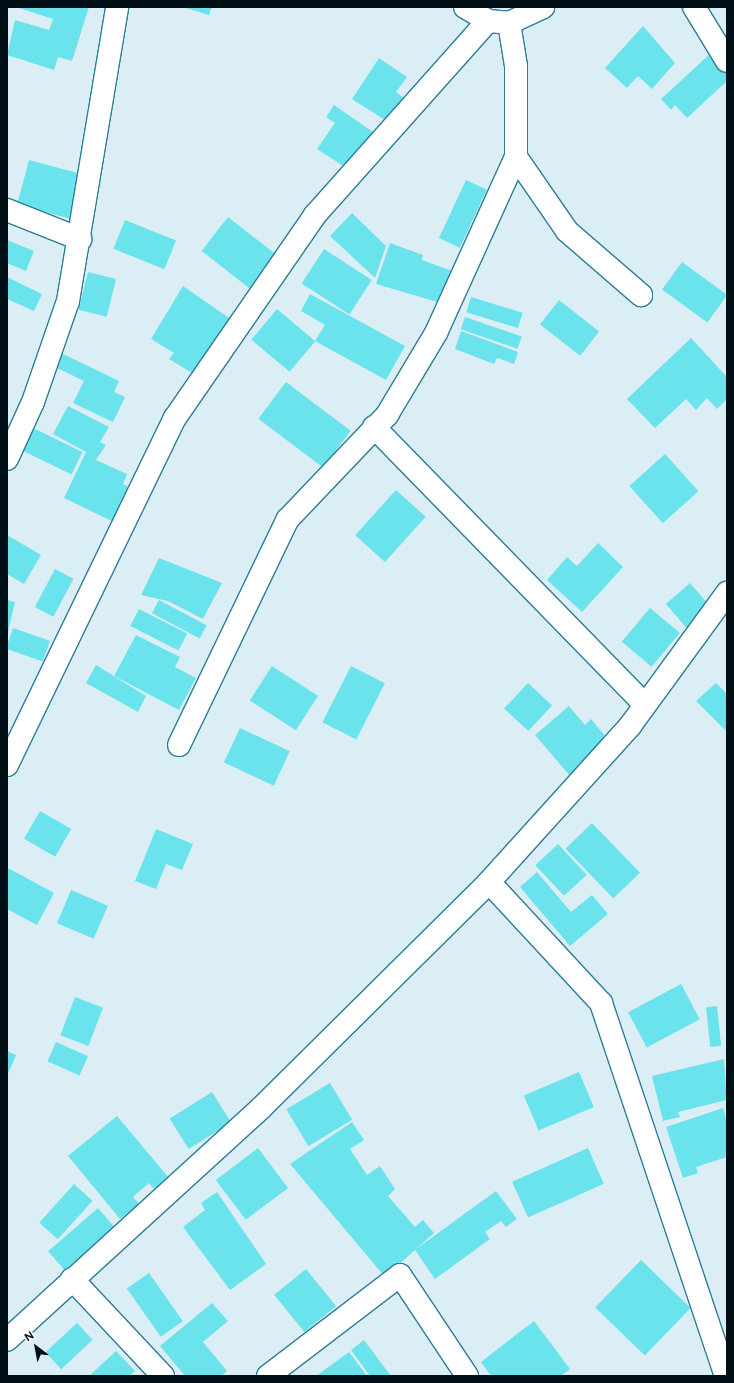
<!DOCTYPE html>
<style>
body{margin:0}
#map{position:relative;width:734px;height:1383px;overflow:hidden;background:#dceef5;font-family:Figtree,sans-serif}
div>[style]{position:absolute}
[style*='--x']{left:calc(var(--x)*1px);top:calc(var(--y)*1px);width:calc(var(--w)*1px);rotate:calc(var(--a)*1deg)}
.building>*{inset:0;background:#6be3ec;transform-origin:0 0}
.roads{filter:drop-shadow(1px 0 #2b7e97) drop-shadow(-1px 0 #2b7e97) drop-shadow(0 1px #2b7e97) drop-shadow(0 -1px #2b7e97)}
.minor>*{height:22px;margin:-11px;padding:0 11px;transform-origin:11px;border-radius:11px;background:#fff}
span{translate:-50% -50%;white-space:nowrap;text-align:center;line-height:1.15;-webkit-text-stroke:3px #f8f8f8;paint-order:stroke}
.frame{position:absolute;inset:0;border:8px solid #000e15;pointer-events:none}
.north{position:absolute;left:16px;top:1327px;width:40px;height:40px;-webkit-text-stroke:3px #f8f8f8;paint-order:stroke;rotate:328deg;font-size:11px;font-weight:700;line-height:16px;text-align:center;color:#000e15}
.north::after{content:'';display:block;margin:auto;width:14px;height:18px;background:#000e15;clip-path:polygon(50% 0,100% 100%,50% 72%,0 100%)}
</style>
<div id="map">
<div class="building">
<div style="clip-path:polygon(16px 7px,89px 7px,72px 61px,58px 57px,54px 70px,7px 55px,15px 20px,49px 30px,53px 19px)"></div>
<div style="clip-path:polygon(182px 7px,212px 7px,209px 15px)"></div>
<div style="clip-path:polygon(643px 26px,675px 63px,652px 89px,638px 76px,627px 88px,605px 68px)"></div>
<div style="clip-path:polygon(711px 53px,727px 74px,727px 81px,687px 118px,675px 105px,671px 110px,661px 99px)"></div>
<div style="clip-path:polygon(379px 58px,407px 77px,396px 92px,404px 98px,388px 122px,352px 99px)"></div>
<div style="clip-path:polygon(334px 105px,373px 132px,348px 169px,317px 149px,335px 123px,326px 117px)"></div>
<div style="left:29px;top:160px;width:57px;height:46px;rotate:15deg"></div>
<div style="left:466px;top:180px;width:23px;height:64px;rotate:25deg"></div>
<div style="clip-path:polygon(352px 213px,386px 246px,375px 278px,330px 236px)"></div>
<div style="left:228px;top:217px;width:61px;height:43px;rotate:38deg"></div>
<div style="left:125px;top:220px;width:55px;height:31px;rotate:22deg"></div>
<div style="clip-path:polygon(7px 240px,34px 251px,26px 271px,7px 263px)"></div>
<div style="clip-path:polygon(390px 243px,423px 255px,422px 260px,455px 272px,444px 304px,376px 284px)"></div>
<div style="left:324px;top:249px;width:57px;height:41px;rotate:33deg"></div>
<div style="left:682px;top:262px;width:56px;height:34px;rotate:36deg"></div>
<div style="left:88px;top:272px;width:29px;height:39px;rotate:14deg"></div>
<div style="clip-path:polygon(7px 277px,42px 294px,34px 311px,7px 299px)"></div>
<div style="clip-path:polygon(183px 286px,232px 320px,197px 376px,169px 359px,174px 353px,151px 339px)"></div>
<div style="clip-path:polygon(310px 294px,405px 346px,386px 380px,315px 341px,325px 325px,301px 311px)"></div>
<div style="left:471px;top:297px;width:54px;height:16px;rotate:17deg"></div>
<div style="left:559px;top:300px;width:51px;height:31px;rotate:38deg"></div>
<div style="left:277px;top:309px;width:50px;height:40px;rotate:40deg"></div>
<div style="left:465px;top:317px;width:60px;height:13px;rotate:19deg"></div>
<div style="clip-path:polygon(461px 331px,518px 352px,514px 364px,497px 358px,494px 364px,455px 349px)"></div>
<div style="clip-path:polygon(691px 338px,727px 377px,727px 399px,717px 409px,707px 398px,696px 410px,686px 399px,655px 428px,627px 399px)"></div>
<div style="clip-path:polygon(61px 353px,119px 381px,114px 392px,125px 397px,113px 422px,73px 403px,84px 381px,55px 367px)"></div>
<div style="left:286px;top:382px;width:81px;height:46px;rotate:37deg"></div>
<div style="clip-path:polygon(68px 406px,109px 427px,100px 442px,106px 445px,96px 460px,127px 474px,123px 484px,136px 491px,120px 525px,64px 498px,86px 452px,53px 434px)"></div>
<div style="left:25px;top:424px;width:64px;height:25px;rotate:26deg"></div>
<div style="left:665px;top:454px;width:50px;height:48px;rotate:48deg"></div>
<div style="left:396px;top:490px;width:40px;height:61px;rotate:42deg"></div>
<div style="clip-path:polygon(7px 535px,41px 555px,24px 584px,7px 574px)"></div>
<div style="clip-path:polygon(598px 543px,623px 567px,582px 612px,547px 580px,567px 557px,577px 566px)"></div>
<div style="clip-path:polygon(159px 558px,222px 583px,203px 619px,168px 601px,141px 595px)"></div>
<div style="left:55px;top:569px;width:21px;height:43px;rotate:28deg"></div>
<div style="left:690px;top:583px;width:35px;height:32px;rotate:49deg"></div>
<div style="clip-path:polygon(7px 600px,15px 602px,7px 636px)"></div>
<div style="left:159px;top:600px;width:54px;height:15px;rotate:28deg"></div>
<div style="left:650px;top:608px;width:39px;height:44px;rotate:40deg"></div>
<div style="left:139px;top:609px;width:54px;height:19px;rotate:27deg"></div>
<div style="left:13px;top:628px;width:39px;height:22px;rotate:19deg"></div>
<div style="clip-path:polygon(136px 635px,180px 657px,175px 667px,196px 678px,179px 710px,114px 676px)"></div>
<div style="clip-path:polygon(96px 665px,146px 696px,138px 712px,86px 683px)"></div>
<div style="left:272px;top:666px;width:55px;height:41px;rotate:33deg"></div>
<div style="left:351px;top:666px;width:38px;height:63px;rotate:27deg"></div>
<div style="left:528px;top:683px;width:33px;height:35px;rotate:43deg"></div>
<div style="clip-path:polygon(716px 683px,727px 694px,727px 732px,696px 701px)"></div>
<div style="clip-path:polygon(569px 706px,585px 725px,591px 719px,611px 743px,571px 777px,535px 735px)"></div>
<div style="left:240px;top:728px;width:55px;height:38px;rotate:25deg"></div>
<div style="left:40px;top:811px;width:36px;height:32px;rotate:30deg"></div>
<div style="left:592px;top:823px;width:69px;height:37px;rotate:46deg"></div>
<div style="clip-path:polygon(156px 829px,193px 844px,182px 870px,166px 864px,156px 889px,135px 881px)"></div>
<div style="left:558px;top:844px;width:42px;height:31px;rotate:47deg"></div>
<div style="clip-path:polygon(8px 868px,54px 893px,37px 925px,7px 909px)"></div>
<div style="clip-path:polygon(537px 872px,571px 912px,592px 895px,608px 914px,570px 946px,520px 887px)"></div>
<div style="left:71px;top:890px;width:40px;height:36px;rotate:23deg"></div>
<div style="left:681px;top:984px;width:40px;height:60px;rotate:62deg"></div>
<div style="left:75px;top:997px;width:30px;height:41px;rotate:21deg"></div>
<div style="left:717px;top:1006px;width:40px;height:11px;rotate:84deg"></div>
<div style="left:56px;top:1042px;width:35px;height:21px;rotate:24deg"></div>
<div style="clip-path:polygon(7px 1051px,16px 1055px,7px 1076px)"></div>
<div style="clip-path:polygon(724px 1059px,727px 1100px,678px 1112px,680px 1117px,663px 1121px,652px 1076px)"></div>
<div style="left:579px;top:1072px;width:38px;height:60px;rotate:67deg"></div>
<div style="left:330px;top:1083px;width:43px;height:51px;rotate:59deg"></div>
<div style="left:212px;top:1092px;width:36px;height:50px;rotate:58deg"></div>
<div style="clip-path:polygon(723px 1108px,727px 1121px,727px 1157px,696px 1167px,698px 1173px,683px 1178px,666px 1127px)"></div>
<div style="clip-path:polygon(117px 1116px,169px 1178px,155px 1190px,149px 1183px,133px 1197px,139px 1204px,120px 1219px,68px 1156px)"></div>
<div style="clip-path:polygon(352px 1122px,364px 1140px,350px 1149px,367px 1175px,380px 1166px,395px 1189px,388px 1196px,415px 1227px,423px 1220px,434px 1233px,416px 1249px,496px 1191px,517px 1219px,506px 1227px,501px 1221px,485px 1232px,490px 1239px,435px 1279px,415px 1250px,385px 1277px,290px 1164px)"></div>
<div style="left:258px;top:1148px;width:50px;height:53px;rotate:53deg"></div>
<div style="left:588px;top:1148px;width:39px;height:83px;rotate:66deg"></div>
<div style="left:74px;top:1184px;width:25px;height:52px;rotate:42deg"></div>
<div style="clip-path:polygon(217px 1192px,266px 1264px,230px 1290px,183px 1227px,205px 1210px,201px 1203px)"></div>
<div style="left:98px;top:1208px;width:29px;height:66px;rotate:49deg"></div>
<div style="left:641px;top:1260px;width:69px;height:66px;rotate:44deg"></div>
<div style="left:306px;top:1269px;width:48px;height:41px;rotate:51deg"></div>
<div style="left:149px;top:1273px;width:59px;height:27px;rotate:55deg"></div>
<div style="clip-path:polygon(212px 1303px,228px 1321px,203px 1342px,227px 1371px,221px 1376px,185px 1376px,160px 1346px)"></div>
<div style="clip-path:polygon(534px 1321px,570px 1369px,561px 1376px,491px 1376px,481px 1362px)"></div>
<div style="left:77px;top:1323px;width:23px;height:43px;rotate:47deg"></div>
<div style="clip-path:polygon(364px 1340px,391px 1376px,370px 1376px,351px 1350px)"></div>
<div style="clip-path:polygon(116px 1351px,135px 1371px,130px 1376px,89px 1376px)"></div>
<div style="clip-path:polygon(349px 1352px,367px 1376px,316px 1376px)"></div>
</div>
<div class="roads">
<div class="minor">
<div style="--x:465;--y:7;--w:27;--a:31"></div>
<div style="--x:488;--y:21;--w:21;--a:5"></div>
<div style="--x:509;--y:23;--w:38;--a:-25"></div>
<div style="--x:694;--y:7;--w:63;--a:58.6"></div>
<div style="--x:516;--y:157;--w:90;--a:55.4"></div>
<div style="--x:567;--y:231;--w:98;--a:40.9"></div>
<div style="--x:7;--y:210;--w:79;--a:21.7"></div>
<div style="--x:374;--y:427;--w:388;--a:45.7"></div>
<div style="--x:7;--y:459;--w:63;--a:-65.5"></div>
<div style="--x:33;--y:402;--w:107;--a:-70.9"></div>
<div style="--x:68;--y:301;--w:298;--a:-80.5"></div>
<div style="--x:179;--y:745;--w:251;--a:-64.3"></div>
<div style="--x:288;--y:519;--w:144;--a:-46.4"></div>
<div style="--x:387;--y:415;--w:96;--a:-59.1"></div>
<div style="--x:436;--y:333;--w:193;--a:-65.6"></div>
<div style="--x:516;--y:157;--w:91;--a:-90"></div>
<div style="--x:516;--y:66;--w:44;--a:-99.2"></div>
<div style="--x:7;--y:765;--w:386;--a:-64.2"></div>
<div style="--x:175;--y:418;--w:247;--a:-55.4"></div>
<div style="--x:315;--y:215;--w:260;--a:-48.3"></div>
<div style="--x:489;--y:882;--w:165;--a:47.2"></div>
<div style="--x:601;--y:1003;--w:393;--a:71.5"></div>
<div style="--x:72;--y:1279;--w:133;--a:46.8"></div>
<div style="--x:7;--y:1340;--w:345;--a:-42.4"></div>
<div style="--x:262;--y:1107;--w:320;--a:-44.7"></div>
<div style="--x:489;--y:882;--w:210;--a:-47.9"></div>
<div style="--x:630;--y:726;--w:165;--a:-53.9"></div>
<div style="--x:268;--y:1376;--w:166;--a:-37.4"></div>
<div style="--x:400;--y:1275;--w:121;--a:56.4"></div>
</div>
</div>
<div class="frame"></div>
<div class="north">N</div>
</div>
